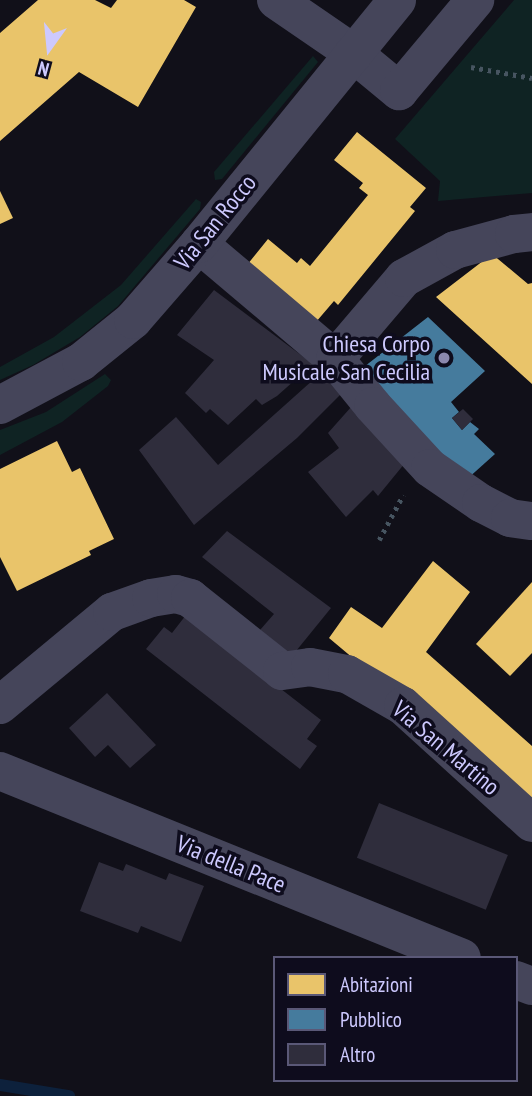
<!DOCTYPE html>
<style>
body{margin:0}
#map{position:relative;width:532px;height:1096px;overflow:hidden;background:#111019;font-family:"PT Sans Narrow",sans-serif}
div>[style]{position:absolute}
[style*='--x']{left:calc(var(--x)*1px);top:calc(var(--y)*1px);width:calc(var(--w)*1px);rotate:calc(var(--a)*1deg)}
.green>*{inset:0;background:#0f2323}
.homes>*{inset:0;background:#e9c46a}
.public>*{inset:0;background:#457b9d}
.stream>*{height:12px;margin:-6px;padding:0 6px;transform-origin:6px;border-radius:6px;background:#0d213c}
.building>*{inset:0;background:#2f2d3c;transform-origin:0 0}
.path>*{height:4.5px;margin-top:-2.25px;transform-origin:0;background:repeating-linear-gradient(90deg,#475561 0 3.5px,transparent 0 8.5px)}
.minor>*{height:38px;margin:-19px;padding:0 19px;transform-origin:19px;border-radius:19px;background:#45455a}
.dots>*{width:19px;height:19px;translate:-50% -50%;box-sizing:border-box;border:4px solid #0e0c1d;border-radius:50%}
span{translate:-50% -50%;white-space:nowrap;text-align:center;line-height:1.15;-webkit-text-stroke:7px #0e0c1d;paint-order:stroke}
.street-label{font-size:24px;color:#cdc9fe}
.poi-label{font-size:24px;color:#cdc9fe}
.right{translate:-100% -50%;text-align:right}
.legend{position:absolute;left:273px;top:956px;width:245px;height:126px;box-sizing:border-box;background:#0e0c1d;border:2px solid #5a5877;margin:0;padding:9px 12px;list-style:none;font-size:21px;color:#cdc9fe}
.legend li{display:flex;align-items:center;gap:14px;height:35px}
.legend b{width:35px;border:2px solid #5a5877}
.north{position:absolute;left:14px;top:14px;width:70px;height:70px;-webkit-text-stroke:5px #0e0c1d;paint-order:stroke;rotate:195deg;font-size:19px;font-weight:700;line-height:28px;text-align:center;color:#cdc9fe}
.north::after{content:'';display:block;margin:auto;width:24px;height:32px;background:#cdc9fe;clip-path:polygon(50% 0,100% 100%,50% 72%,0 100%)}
</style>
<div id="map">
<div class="green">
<div style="clip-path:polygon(514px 0,532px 0,532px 193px,438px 201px,440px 181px,395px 139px)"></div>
<div style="clip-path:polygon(313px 56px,318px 62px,222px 179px,215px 180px,214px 172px)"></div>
<div style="clip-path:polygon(196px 199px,201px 202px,200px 209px,118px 306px,80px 337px,33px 365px,0 380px,0 367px,54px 337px,121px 285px)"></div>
<div style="clip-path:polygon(105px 374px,111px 380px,108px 386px,62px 422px,0 455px,0 430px,46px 412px)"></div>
</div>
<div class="homes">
<div style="clip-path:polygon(38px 0,95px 0,111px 8px,117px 0,184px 0,196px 7px,138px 107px,79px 72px,0 141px,0 33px)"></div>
<div style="clip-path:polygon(357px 132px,426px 188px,410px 207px,415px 211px,338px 305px,334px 301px,316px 322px,247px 265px,268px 239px,297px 263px,301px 258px,310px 266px,368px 195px,359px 188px,363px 183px,334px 160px)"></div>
<div style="clip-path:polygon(0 191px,13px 218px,0 224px)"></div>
<div style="clip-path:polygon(492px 254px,528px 284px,532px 283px,532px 384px,436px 297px)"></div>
<div style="clip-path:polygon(57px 441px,72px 472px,80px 468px,114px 539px,89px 551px,91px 555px,17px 591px,0 557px,0 469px)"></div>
<div style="clip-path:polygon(433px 561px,470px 592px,426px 652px,532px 746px,532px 817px,422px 716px,329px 638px,351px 607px,382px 628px)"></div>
<div style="clip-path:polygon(532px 582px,532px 653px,510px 676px,476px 644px)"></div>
</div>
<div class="public">
<div style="clip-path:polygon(428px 317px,485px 371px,451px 402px,459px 412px,452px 418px,462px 430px,470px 422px,479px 429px,474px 434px,495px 454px,466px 480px,360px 370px)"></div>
</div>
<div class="stream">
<div style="--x:0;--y:1085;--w:70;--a:9.1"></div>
</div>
<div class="building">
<div style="clip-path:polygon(214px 290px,313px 364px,277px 396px,262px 405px,256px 399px,228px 425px,210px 409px,206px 413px,185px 393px,214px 360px,177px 335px)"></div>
<div style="clip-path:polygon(323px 371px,346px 389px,297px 438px,194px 525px,139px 450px,176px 417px,218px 465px)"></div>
<div style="clip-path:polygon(352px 406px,405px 463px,378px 496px,373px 490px,346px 517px,308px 472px,339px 448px,328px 433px)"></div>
<div style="clip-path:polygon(463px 409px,473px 419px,462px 430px,452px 418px)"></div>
<div style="clip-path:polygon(227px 531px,331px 608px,292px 656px,260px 630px,274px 614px,202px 557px)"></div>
<div style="clip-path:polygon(186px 615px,321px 720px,307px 739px,317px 746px,300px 769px,146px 649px,164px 627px,172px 633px)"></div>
<div style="clip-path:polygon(107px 693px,156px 745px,130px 768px,108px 745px,95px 757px,69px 728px)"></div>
<div style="left:379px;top:803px;width:139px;height:59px;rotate:22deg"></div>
<div style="clip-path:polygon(99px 862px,123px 871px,126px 864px,166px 880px,169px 873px,204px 886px,181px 942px,141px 926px,138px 933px,80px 911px)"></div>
</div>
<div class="path">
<div style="--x:471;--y:67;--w:62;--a:10.2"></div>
<div style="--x:379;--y:540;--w:51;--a:-61.9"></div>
</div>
<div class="minor">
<div style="--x:276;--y:0;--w:93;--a:34.5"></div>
<div style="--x:353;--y:53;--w:60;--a:39.6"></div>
<div style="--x:399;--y:91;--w:119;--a:-50.1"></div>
<div style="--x:199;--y:244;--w:178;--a:40.2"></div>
<div style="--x:335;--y:359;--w:60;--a:51"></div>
<div style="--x:373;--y:406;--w:84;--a:47.4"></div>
<div style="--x:430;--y:468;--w:62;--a:34.5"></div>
<div style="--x:481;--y:503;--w:33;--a:27"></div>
<div style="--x:510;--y:518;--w:22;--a:8"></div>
<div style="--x:335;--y:359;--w:106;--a:-49.6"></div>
<div style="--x:404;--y:278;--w:58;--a:-28.8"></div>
<div style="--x:455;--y:250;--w:61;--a:-15.2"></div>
<div style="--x:514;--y:234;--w:18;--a:-6"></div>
<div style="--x:0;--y:405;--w:92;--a:-28"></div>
<div style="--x:81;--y:362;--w:67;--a:-38.9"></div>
<div style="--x:133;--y:320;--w:101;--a:-49"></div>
<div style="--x:199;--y:244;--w:314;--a:-50.9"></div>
<div style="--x:0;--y:705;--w:146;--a:-39.7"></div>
<div style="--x:112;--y:612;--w:41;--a:-19.7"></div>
<div style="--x:151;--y:598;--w:25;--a:-9"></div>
<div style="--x:176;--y:594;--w:15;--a:16"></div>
<div style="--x:190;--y:598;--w:117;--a:38.4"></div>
<div style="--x:282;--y:671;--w:28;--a:-8"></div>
<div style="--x:310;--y:667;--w:38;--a:11"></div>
<div style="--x:347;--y:674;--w:64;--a:29.7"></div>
<div style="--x:403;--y:706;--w:174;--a:42.2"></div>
<div style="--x:0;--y:771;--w:498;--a:22"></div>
<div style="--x:516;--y:980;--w:17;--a:21"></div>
</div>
<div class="dots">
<div style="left:444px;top:358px;background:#8b88ae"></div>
</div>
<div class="street-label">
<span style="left:215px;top:222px;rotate:-51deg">Via San Rocco</span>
<span style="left:446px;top:748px;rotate:40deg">Via San Martino</span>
<span style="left:231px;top:864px;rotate:22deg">Via della Pace</span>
</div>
<div class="poi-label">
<span class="right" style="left:430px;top:358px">Chiesa Corpo<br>Musicale San Cecilia</span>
</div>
<ul class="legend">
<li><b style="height:19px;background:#e9c46a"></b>Abitazioni</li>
<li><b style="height:19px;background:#457b9d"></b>Pubblico</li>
<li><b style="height:19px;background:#2f2d3c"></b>Altro</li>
</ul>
<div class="north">N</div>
</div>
